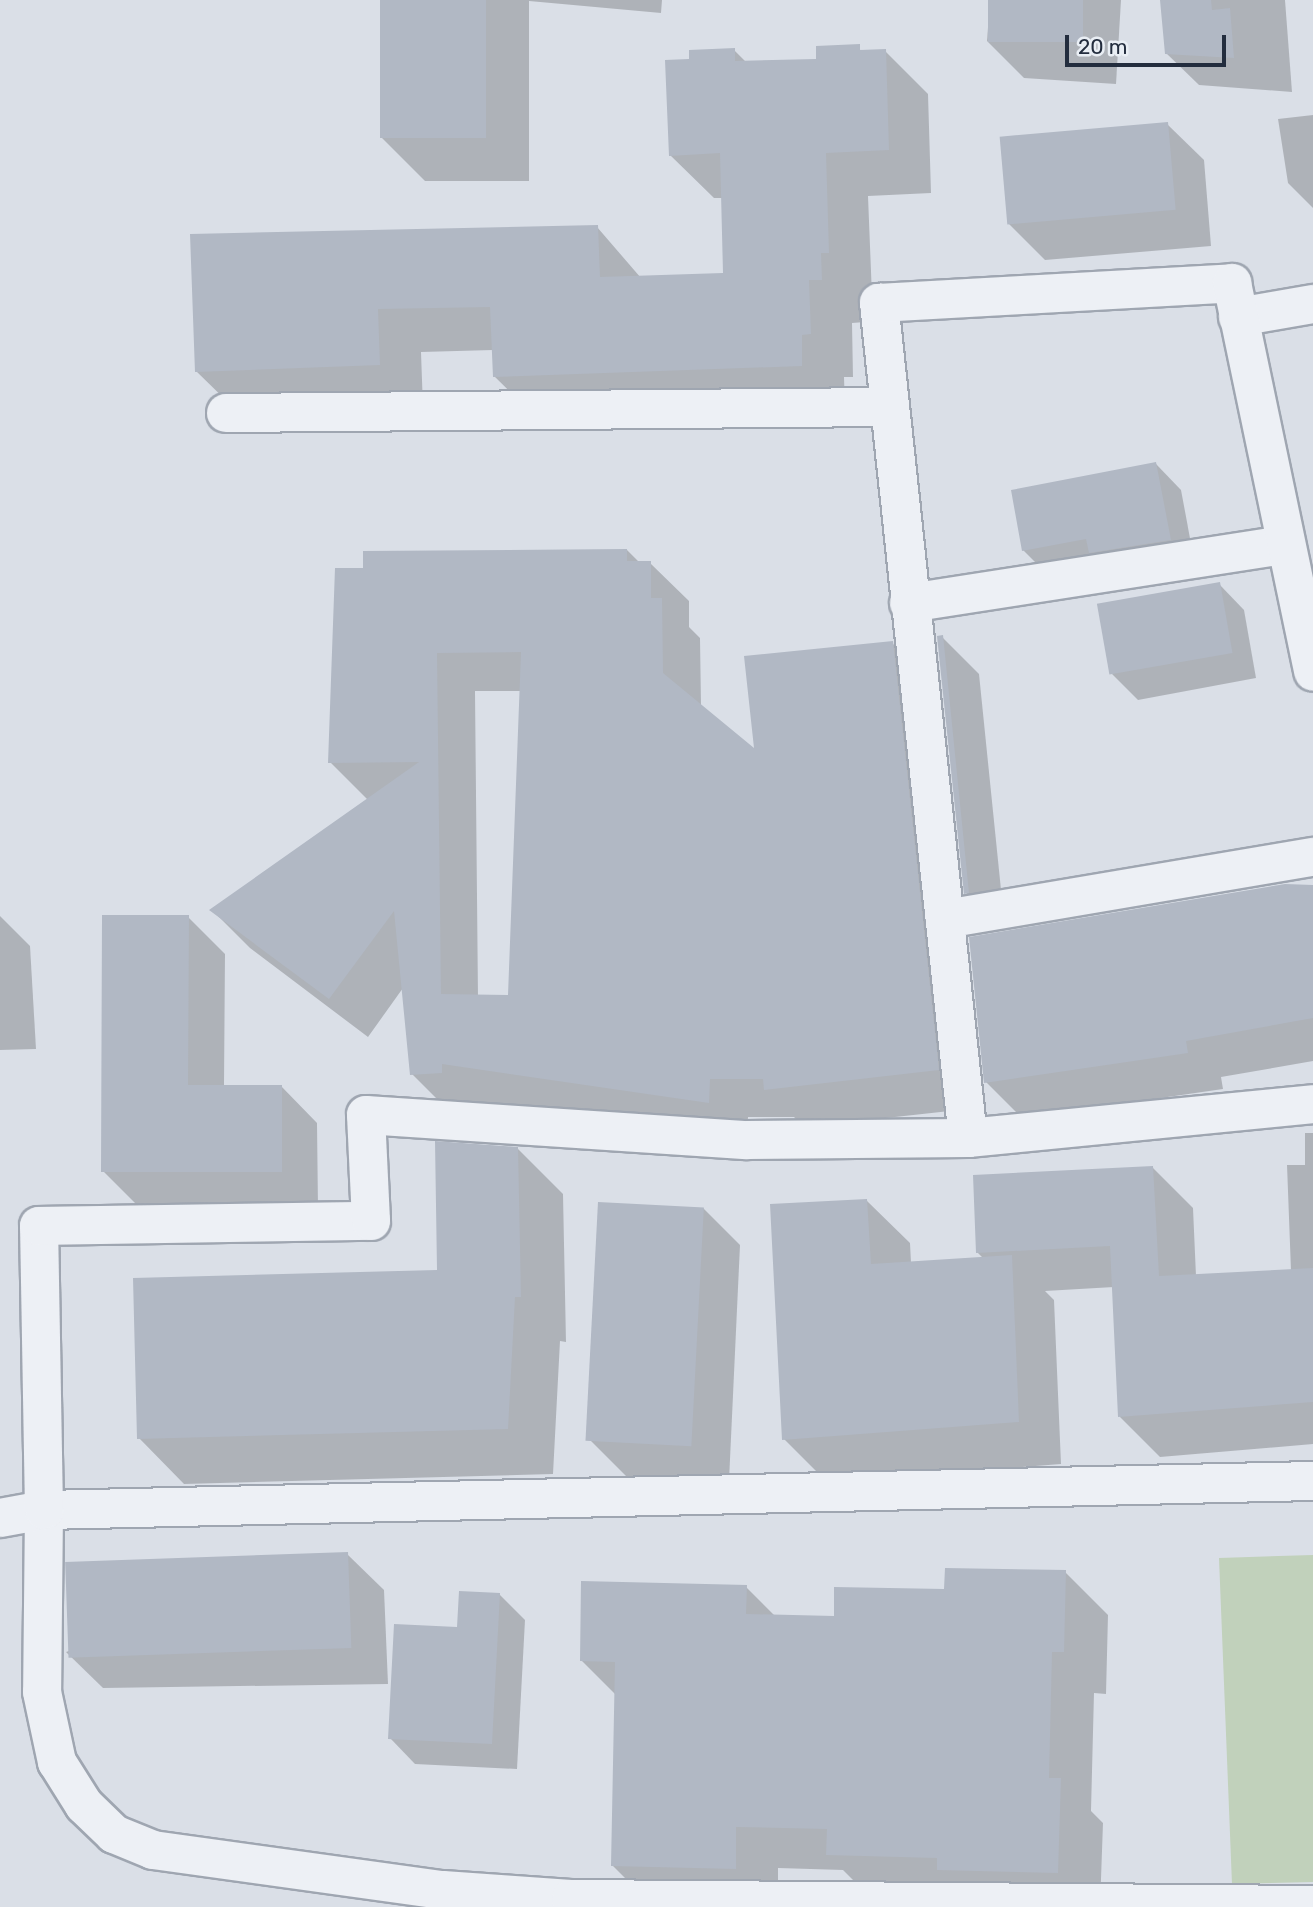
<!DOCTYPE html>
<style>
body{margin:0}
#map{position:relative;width:1313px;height:1907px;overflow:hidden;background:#dadfe7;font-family:Rubik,sans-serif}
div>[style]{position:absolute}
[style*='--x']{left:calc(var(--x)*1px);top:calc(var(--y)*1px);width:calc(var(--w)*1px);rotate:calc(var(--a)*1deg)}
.green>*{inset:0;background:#c1d1bb}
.shadow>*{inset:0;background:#0003}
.building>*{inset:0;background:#b1b8c4;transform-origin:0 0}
.roads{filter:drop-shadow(2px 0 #9fa6b1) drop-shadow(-2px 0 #9fa6b1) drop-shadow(0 2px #9fa6b1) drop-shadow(0 -2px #9fa6b1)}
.minor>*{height:38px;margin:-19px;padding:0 19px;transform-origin:19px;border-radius:19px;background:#edf0f5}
span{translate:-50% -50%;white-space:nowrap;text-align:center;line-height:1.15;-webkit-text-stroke:5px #e9eef4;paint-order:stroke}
.scale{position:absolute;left:1065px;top:35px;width:161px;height:32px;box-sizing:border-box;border:4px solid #232d3e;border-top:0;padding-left:9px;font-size:21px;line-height:24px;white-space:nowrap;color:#232d3e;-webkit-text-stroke:5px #e9eef4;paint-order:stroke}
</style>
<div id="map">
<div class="green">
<div style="clip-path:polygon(1313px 1555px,1313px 1882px,1232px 1884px,1219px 1558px)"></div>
</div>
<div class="shadow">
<div style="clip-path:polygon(382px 0,662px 0,661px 13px,529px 1px,529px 181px,425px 181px,382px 138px)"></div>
<div style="clip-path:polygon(990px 0,1121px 0,1116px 84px,1024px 78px,987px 41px)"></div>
<div style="clip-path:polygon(1162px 0,1285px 0,1292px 92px,1199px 85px,1166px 53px)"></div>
<div style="clip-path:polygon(817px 48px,885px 51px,928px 94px,931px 193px,868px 196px,872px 296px,865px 322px,852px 323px,853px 377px,844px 377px,845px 408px,538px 419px,494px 376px,493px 350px,421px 352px,423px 408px,240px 414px,196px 371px,597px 227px,641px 278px,725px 275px,723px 198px,714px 198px,670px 155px,691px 61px,734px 50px,747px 63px,818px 60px)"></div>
<div style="clip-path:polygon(1313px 115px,1313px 208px,1288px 183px,1278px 119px)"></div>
<div style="clip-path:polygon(1167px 124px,1204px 160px,1211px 246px,1045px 260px,1008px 223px)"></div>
<div style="clip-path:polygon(1156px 464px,1181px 490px,1195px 565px,1049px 576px,1023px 550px)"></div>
<div style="clip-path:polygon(evenodd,627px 550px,639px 562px,650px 563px,689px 601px,689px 627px,700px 638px,701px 706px,756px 752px,892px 643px,931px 681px,977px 1108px,804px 1127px,794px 1117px,748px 1117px,747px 1141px,480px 1102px,480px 1112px,451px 1113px,412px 1074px,403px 988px,368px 1037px,250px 948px,212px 910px,368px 800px,330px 762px,337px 570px,627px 550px,475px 691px,521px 691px,510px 997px,478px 997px,475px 691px)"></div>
<div style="clip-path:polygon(1219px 584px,1244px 610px,1256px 678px,1138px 700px,1112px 674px)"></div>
<div style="clip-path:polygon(942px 637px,979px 674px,1005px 929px,966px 893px)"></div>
<div style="clip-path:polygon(1313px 886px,1313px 1061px,1221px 1077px,1223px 1089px,1022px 1118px,986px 1082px)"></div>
<div style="clip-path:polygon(0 916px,30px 946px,36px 1049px,0 1050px)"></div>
<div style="clip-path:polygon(188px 917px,225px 954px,224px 1086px,281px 1086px,317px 1123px,318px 1208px,140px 1208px,103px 1171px)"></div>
<div style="clip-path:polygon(1305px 1133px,1313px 1133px,1313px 1444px,1160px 1457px,1120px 1417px,1114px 1287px,1045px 1291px,1054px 1300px,1061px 1464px,827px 1482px,784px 1439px,867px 1201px,910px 1243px,911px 1263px,984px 1259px,977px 1252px,1153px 1168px,1193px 1208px,1196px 1276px,1291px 1271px,1287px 1165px,1305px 1165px)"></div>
<div style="clip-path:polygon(518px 1149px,563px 1194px,566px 1342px,560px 1341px,553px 1474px,184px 1484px,139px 1438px,439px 1272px)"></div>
<div style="clip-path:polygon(703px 1208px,740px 1245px,729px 1481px,627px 1477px,590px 1440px)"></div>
<div style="clip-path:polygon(347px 1554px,384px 1590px,388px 1684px,103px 1688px,66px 1652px)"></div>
<div style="clip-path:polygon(1065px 1572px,1108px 1615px,1106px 1694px,1094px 1693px,1091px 1811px,1103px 1823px,1100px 1907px,870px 1897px,843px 1870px,778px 1868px,778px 1907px,654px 1907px,612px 1865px,616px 1695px,581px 1660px,746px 1587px,776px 1617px,836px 1618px,946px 1591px)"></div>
<div style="clip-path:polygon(499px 1594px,525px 1620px,517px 1769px,415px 1764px,390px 1738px,459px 1629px)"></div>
</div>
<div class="building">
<div style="left:380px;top:0;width:106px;height:138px"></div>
<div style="left:988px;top:0;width:95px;height:42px"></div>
<div style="clip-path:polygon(1160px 0,1211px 0,1212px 10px,1230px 8px,1234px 58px,1165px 54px)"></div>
<div style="clip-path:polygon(860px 44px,860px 50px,886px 49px,889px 150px,826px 153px,829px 253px,821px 253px,822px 280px,809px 280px,811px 334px,802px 335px,802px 366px,493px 377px,490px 307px,378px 309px,380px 365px,195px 372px,190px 234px,598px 225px,600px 277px,723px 273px,720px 153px,669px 156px,665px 60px,689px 59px,689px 50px,735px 48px,735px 61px,816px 59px,816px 46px)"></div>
<div style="left:1168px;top:122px;width:88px;height:169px;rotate:85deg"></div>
<div style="clip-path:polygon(1156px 462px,1171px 540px,1089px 553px,1086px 539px,1022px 551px,1011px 490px)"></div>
<div style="clip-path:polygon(evenodd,627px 549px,627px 561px,651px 561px,651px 598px,662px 598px,663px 673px,754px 748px,744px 656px,893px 641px,939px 1070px,764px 1090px,763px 1079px,710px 1079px,709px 1103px,442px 1064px,442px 1073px,410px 1075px,394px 911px,329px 999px,209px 910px,419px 762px,328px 763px,335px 568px,363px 568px,363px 551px,627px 549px,521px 652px,508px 995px,441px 994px,437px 653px,521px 652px)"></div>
<div style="left:1220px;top:582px;width:72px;height:125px;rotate:80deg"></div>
<div style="clip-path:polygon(943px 635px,969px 893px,964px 894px,937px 636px)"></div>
<div style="clip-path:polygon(1285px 884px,1313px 885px,1313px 1018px,1186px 1041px,1188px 1053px,984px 1083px,969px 937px)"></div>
<div style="clip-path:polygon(102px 915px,189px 915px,188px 1085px,282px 1085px,282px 1172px,101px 1172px)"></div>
<div style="clip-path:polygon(435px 1141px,518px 1147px,521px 1297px,515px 1297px,508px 1429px,137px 1439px,133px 1278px,437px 1270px)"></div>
<div style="clip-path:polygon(1153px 1166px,1159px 1276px,1313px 1268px,1313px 1402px,1118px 1417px,1110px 1246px,976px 1253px,973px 1175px)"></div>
<div style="clip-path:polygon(867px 1199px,871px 1264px,1012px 1255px,1019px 1422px,782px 1440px,770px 1204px)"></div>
<div style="left:598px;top:1202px;width:106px;height:239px;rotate:3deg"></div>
<div style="left:348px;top:1552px;width:96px;height:283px;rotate:88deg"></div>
<div style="clip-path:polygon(945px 1568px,1066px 1570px,1064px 1652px,1052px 1652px,1049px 1778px,1061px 1778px,1058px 1873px,937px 1870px,937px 1858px,826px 1855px,827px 1829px,736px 1827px,736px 1869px,611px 1866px,615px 1662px,580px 1661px,581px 1581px,747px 1585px,746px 1614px,834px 1616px,834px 1587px,944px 1589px)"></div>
<div style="clip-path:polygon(459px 1591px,500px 1593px,492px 1744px,388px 1739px,394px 1624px,457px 1627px)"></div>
</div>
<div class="roads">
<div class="minor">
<div style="--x:1238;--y:317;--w:76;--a:-9.8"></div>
<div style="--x:226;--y:413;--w:664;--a:-0.52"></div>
<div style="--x:909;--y:603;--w:378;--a:-8.8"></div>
<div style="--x:945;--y:919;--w:373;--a:-9.6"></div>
<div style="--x:968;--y:1138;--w:840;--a:-96.08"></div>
<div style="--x:879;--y:303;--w:354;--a:-3.2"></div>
<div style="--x:1232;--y:283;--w:397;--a:78.2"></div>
<div style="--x:1313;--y:1481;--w:1269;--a:178.69"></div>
<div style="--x:44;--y:1510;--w:182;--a:90.6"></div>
<div style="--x:42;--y:1692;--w:72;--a:77.9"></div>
<div style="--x:57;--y:1762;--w:51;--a:57.9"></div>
<div style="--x:84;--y:1805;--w:42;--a:44"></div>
<div style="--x:114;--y:1834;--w:42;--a:22.3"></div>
<div style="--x:153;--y:1850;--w:293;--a:7.9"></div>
<div style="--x:443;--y:1890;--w:128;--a:4"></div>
<div style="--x:571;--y:1899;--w:742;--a:0.46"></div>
<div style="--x:0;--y:1518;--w:45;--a:-10.3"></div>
<div style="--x:44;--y:1510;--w:284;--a:-91"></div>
<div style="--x:39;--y:1226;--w:332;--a:-0.9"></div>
<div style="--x:371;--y:1221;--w:106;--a:-92.7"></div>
<div style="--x:366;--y:1115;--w:382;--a:3.8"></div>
<div style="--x:747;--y:1140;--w:221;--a:-0.5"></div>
<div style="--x:968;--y:1138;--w:347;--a:-5.6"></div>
</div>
</div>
<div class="scale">20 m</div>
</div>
